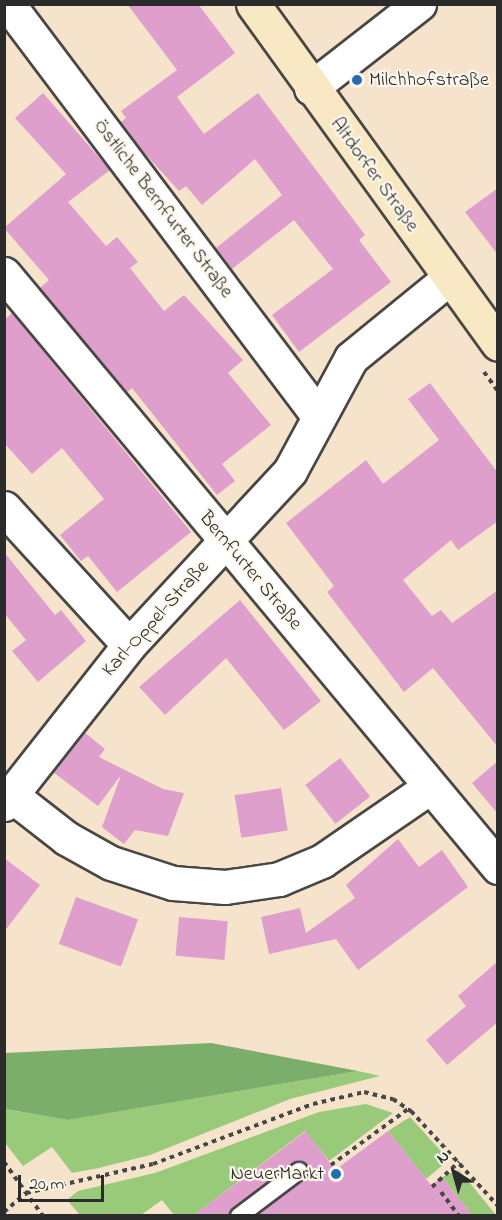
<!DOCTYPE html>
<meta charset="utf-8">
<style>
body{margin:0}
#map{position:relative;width:502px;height:1220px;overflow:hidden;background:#f6e3cb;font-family:"Indie Flower",sans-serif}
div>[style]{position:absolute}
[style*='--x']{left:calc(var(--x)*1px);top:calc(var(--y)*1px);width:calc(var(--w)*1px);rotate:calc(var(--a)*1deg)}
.green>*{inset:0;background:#99ca7a}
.forest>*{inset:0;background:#7aae6a}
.building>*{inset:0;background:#df9fcd;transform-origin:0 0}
.path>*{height:4px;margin-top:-2px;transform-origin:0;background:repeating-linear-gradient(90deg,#494743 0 4.5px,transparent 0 9px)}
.roads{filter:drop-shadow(2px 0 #494743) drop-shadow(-2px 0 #494743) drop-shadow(0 2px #494743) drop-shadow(0 -2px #494743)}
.lane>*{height:16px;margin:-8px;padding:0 8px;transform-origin:8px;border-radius:8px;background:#fff}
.street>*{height:33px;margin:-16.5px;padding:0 16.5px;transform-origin:16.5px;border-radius:16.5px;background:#fff}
.secondary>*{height:33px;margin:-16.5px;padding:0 16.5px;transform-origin:16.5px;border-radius:16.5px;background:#f8e8c3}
.dots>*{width:16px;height:16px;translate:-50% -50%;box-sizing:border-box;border:3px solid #fbf7ec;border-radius:50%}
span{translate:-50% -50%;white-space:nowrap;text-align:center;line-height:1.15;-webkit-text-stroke:4.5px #fbf7ec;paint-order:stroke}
.poi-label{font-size:20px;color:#2b2b2b}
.left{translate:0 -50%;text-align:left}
.right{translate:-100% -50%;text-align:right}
.street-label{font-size:20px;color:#2b2b2b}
.frame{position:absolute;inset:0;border:6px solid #2b2b2b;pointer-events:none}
.north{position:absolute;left:424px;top:1142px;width:60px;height:60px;-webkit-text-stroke:4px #fbf7ec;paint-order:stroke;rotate:323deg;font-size:16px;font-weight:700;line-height:24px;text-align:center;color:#2b2b2b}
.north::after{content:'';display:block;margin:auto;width:21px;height:27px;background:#2b2b2b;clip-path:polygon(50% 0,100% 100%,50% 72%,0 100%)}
.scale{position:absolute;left:18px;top:1175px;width:86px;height:27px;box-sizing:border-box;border:3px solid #2b2b2b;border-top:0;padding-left:8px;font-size:18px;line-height:21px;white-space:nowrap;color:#2b2b2b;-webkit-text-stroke:4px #fbf7ec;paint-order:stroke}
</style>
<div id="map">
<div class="green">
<div style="clip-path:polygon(358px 1071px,380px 1076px,290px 1099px,150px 1155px,99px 1168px,72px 1173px,52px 1147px,23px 1166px,5px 1143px,4px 1109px,68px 1120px)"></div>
<div style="clip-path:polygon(366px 1104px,393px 1113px,329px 1161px,305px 1131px,194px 1215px,174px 1215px,162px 1200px,141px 1215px,80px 1215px,67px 1200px,78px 1191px,155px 1173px,319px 1112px)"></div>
<div style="clip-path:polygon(410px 1117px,449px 1160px,426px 1179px,388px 1131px)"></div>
<div style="clip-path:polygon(458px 1170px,460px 1171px,496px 1215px,472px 1215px,442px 1177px)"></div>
</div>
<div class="forest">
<div style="clip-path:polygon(211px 1043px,358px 1071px,68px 1120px,5px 1109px,5px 1053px)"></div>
</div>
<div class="building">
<div style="clip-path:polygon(127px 4px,198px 4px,235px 53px,177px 97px,204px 134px,258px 93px,365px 235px,359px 240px,391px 282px,299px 352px,272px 315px,333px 269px,294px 220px,232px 269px,216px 248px,282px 195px,255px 159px,202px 205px,186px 186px,179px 191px,140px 148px,121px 122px,126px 118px,121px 111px,177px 70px)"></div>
<div style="clip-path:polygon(43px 93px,110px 170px,68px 202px,106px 246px,117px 237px,138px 262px,130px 268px,164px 311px,184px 295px,243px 360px,228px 373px,271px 425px,222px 464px,235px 481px,217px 495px,132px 388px,127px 392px,40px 288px,49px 280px,4px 228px,66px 174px,15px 118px)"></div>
<div style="clip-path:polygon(498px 188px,498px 255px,465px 212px)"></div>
<div style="clip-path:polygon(12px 313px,191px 532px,117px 592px,88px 556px,81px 561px,60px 535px,104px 499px,62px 448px,32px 474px,4px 443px,4px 320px)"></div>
<div style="clip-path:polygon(430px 383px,498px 473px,498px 521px,458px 550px,451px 540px,403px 580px,432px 616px,441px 610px,452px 623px,498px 590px,498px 747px,433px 668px,404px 692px,327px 592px,334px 586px,286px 523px,366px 460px,383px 484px,439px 440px,408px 399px)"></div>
<div style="clip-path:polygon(4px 552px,55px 615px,61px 610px,86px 641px,38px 682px,12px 651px,26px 640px,4px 613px)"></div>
<div style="clip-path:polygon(240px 600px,321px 701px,284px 730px,226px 658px,165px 715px,139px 687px)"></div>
<div style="clip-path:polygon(84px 732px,105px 749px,99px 757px,163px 789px,184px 793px,168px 836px,135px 830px,124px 844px,102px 827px,121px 775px,98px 806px,53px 772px)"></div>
<div style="left:340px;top:758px;width:49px;height:44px;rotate:52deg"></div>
<div style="clip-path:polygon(498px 761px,498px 814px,472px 783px)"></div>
<div style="left:281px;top:788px;width:43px;height:47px;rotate:81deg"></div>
<div style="clip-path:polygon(398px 839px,419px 867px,442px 850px,468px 887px,358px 970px,336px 939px,269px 954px,261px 917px,300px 908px,306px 933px,355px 898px,346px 885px)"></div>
<div style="clip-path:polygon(4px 858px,40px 885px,4px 932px)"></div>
<div style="left:76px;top:897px;width:66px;height:50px;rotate:20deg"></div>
<div style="left:179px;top:917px;width:49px;height:39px;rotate:5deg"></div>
<div style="clip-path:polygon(498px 961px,498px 1022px,447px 1065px,426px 1040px,466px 1006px,458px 996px)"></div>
<div style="clip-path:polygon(306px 1131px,335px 1170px,388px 1131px,431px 1185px,442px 1177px,472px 1215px,257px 1215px,308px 1176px,308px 1165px,298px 1161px,229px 1215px,194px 1215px)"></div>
</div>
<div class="path">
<div style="--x:484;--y:372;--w:24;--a:54"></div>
<div style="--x:4;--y:1162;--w:67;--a:54.2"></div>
<div style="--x:331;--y:1165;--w:95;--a:-36"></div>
<div style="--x:432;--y:1187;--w:37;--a:-43"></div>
<div style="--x:441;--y:1192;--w:30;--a:53"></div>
<div style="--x:4;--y:1212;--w:29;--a:-41"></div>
<div style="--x:26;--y:1193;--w:130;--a:-12.9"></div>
<div style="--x:153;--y:1164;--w:171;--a:-20.6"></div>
<div style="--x:313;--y:1104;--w:52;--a:-13.2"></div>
<div style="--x:364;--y:1092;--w:30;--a:14"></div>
<div style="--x:393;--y:1099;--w:22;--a:34"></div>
<div style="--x:411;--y:1111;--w:129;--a:47.5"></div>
</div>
<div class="roads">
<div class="lane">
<div style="--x:239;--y:1216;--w:75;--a:-36.9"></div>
</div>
<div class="street">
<div style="--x:8;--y:4;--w:513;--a:53"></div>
<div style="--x:311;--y:88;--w:137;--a:-37.9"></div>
<div style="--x:4;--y:274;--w:772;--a:50.2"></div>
<div style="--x:4;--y:508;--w:185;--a:47.6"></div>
<div style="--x:11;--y:795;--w:70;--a:38"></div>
<div style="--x:66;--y:838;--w:51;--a:29.1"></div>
<div style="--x:111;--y:863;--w:65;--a:17.9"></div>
<div style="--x:173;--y:883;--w:52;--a:4.4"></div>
<div style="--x:225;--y:887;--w:55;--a:-8.4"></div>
<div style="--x:279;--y:879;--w:47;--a:-22.7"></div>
<div style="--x:322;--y:861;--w:131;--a:-34.4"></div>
<div style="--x:4;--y:804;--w:202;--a:-51.8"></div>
<div style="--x:129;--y:645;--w:237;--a:-47.2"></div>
<div style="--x:290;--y:471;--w:128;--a:-61.6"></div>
<div style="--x:351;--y:358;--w:127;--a:-39.2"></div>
</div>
<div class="secondary">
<div style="--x:253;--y:4;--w:419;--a:54.2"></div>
</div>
</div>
<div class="dots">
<div style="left:357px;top:80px;background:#1f6fb2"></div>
<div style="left:336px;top:1174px;background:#1f6fb2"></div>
</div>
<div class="poi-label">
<span class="left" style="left:369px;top:80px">Milchhofstraße</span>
<span class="right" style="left:324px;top:1174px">NeuerMarkt</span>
</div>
<div class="street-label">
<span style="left:374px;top:175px;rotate:54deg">Altdorfer Straße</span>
<span style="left:163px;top:209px;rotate:53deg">Östliche Bernfurter Straße</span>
<span style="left:250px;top:571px;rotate:50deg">Bernfurter Straße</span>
<span style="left:156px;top:619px;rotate:-48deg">Karl-Oppel-Straße</span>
</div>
<div class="frame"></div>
<div class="north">N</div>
<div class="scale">20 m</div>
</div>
